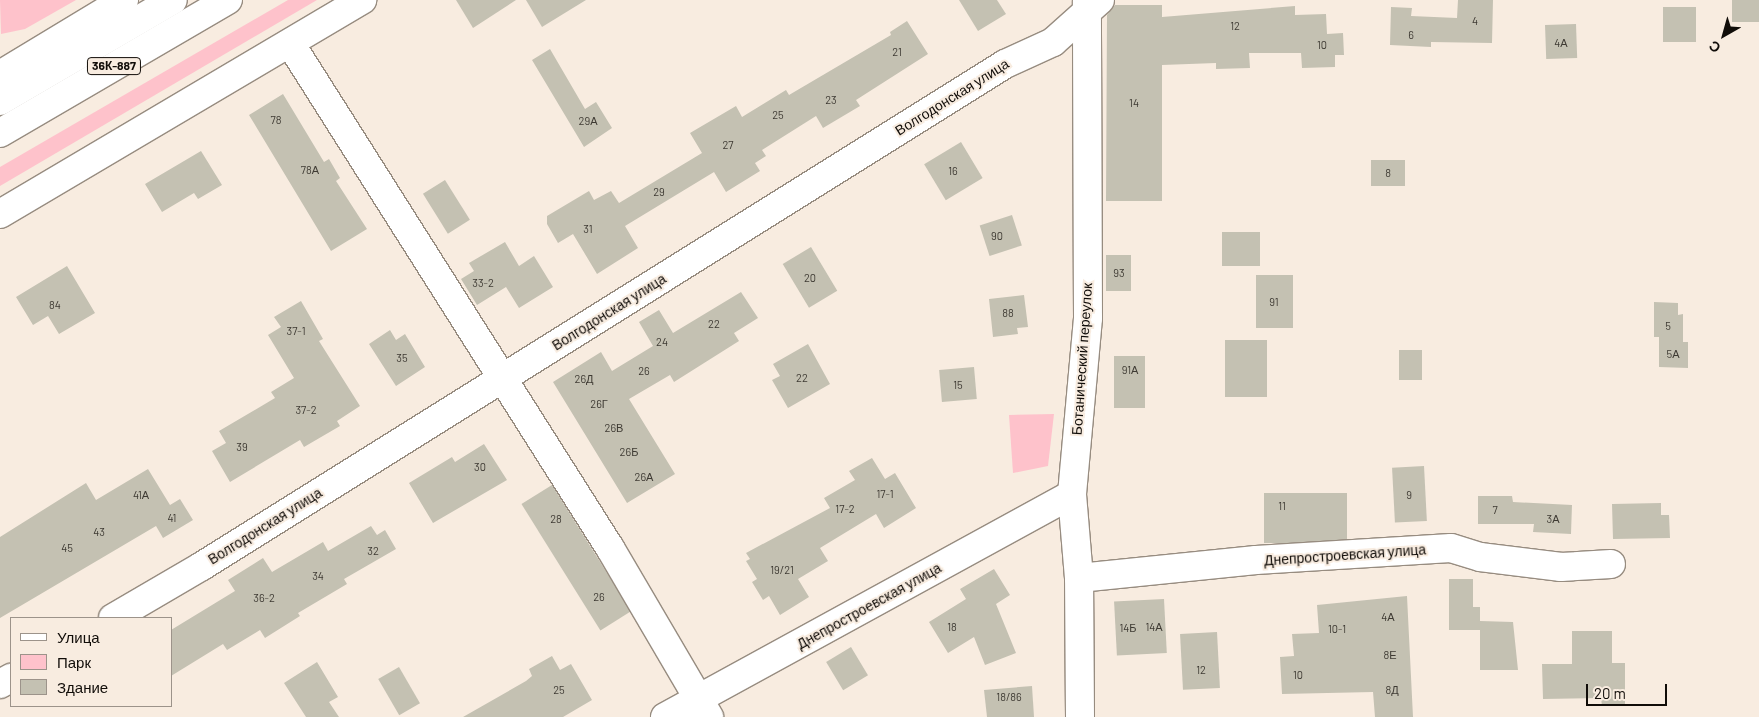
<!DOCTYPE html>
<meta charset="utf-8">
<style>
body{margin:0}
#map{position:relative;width:1759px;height:717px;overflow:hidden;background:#f8ece0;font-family:Barlow,sans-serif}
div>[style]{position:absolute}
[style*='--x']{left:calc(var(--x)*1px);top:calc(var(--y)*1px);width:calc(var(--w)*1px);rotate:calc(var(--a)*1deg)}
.green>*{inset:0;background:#fec2cb}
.building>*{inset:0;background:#c4c1b2;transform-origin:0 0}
.roads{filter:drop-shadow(1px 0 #978c80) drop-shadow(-1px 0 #978c80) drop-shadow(0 1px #978c80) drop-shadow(0 -1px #978c80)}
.minor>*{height:28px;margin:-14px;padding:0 14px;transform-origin:14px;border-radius:14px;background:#fff}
.major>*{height:28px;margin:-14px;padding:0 14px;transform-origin:14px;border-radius:14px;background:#fff}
span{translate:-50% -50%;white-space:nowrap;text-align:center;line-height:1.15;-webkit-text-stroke:4px #f8ece0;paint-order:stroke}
.number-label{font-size:11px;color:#3e3a33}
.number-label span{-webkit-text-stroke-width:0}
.shield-label span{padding:1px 4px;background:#f8ece0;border:1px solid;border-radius:4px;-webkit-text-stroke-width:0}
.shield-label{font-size:12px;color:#110d09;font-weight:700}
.street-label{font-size:14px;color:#110d09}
.legend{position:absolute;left:10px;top:617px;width:162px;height:90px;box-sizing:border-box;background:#f8ece0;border:1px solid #9c938a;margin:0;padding:6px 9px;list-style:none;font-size:15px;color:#110d09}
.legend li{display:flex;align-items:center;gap:10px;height:25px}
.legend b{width:25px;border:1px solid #9c938a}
.north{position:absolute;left:1699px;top:10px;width:50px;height:50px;-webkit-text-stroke:4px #f8ece0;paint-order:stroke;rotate:218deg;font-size:14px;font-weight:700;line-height:20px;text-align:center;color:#110d09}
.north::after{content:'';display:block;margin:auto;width:18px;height:22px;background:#110d09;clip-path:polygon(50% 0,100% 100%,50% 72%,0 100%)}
.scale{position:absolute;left:1586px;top:684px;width:81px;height:22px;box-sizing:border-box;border:2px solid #110d09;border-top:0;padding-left:6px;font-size:15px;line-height:18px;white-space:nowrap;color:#110d09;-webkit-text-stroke:4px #f8ece0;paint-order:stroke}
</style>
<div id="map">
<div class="green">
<div style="clip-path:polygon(0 0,76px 0,25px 29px,1px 34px)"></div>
<div style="clip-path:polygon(288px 0,317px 0,0 186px,0 167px)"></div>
<div style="clip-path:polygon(1054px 414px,1048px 466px,1013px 473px,1009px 415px)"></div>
</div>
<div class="building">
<div style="clip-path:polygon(456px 0,516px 0,473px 28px)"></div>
<div style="clip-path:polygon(526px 0,586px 0,542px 27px)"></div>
<div style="clip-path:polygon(959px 0,997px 0,1006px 14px,978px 31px)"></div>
<div style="clip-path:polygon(1458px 0,1493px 0,1492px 43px,1431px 42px,1431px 47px,1390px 45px,1391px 7px,1412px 8px,1411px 16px,1457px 18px)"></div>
<div style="left:1732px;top:0;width:27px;height:22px"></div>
<div style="clip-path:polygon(1115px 5px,1162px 5px,1162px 17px,1295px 6px,1295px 15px,1326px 14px,1327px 34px,1343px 33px,1344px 55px,1335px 55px,1335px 67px,1302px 68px,1301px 53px,1249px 53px,1250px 68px,1216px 69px,1216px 63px,1162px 65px,1162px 201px,1106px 201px,1107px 15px)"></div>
<div style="left:1696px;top:7px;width:35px;height:33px;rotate:90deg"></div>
<div style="clip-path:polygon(907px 21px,928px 54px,856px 100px,860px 106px,823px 128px,816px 116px,762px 150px,766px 156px,755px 163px,760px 171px,726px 192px,714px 172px,625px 226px,638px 248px,597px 274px,573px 234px,558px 243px,547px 224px,547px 216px,589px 191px,594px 200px,611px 191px,619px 203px,702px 153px,690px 133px,736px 106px,742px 117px,786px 90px,789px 95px,891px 35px,890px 32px)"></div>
<div style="left:1576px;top:24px;width:34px;height:31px;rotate:88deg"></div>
<div style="clip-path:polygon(550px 49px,585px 109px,596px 102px,612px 128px,584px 147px,532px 60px)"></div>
<div style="clip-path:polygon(283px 94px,324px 162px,329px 159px,340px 178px,336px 181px,367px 229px,331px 251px,249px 115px)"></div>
<div style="left:961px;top:142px;width:42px;height:43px;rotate:59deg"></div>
<div style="clip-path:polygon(201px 151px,222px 185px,198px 199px,194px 193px,162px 212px,145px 184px)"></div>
<div style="left:1371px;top:160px;width:34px;height:26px"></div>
<div style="left:445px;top:180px;width:47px;height:26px;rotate:58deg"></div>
<div style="left:1012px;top:215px;width:32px;height:34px;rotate:72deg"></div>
<div style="left:1260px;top:232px;width:34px;height:38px;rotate:90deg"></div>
<div style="clip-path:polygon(505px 242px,519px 266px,534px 256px,553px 287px,519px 308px,506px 287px,477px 305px,461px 279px,474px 271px,469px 263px)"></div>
<div style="left:811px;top:247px;width:51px;height:33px;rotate:59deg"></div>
<div style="left:1106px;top:255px;width:25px;height:36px"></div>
<div style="clip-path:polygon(67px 266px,95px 313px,59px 334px,48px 316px,33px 325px,16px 297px)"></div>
<div style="left:1256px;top:275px;width:37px;height:53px"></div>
<div style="clip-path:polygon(741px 292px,758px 318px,734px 333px,739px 341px,674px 382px,670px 375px,629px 399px,675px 474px,627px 503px,553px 382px,601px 352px,612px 371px,653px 346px,639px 322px,659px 310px,673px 333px)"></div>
<div style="clip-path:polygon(1024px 295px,1028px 327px,1017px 328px,1018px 334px,993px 337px,989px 299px)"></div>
<div style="clip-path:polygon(301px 301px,323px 339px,319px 341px,360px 406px,337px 421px,340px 426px,304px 447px,300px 440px,230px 482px,212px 451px,226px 443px,219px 431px,275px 398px,271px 392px,294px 378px,268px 335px,281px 327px,274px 317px)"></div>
<div style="clip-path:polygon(1654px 302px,1678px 303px,1678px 315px,1683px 314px,1683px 342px,1688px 342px,1688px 368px,1659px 367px,1659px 337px,1654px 337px)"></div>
<div style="clip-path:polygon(390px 330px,396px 340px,405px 334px,425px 367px,396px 386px,369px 344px)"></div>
<div style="left:1225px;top:340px;width:42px;height:57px"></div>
<div style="clip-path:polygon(808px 344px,830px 384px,788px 408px,772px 380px,780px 376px,773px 364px)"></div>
<div style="left:1399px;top:350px;width:23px;height:30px"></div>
<div style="left:1114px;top:356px;width:31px;height:52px"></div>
<div style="left:974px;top:367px;width:32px;height:35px;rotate:85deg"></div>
<div style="clip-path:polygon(484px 444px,507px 480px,433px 523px,409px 483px,452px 457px,455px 462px)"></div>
<div style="clip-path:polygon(872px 458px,885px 479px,895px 473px,916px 508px,884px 528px,876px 514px,820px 548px,828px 561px,798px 579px,809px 597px,780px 615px,769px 596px,763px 600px,752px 582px,757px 579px,746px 561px,750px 559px,746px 553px,830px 508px,824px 498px,855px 480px,849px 471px)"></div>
<div style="left:1424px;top:466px;width:55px;height:32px;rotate:87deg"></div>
<div style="clip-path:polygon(148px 469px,170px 505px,180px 499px,193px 520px,163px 538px,156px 526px,0 618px,0 537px,86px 483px,96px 500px)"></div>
<div style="left:552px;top:485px;width:149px;height:36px;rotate:58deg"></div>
<div style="left:1264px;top:493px;width:83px;height:50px"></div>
<div style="clip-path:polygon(1478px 496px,1512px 496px,1513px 502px,1572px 505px,1571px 534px,1533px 532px,1534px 524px,1478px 524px)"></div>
<div style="clip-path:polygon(1661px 503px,1661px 515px,1669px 515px,1670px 538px,1613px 539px,1612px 504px)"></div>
<div style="clip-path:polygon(371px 526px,377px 535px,385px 530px,396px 549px,344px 579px,347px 584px,298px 613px,300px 616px,265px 638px,260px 630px,227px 650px,223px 644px,171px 676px,171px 630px,235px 591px,228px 580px,263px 558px,272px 572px,323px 542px,328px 551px)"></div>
<div style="clip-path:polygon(994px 569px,1010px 595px,996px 604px,1016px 653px,985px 665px,974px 637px,948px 653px,929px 622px,966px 599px,960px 589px)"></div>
<div style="clip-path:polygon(1449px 579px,1473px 579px,1473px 607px,1480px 607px,1480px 621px,1513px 622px,1518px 670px,1480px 670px,1480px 630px,1449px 630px)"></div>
<div style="clip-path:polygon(1407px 596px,1413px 717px,1375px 717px,1373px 692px,1282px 694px,1280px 657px,1294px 656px,1292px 634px,1319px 633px,1317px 605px)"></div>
<div style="left:1164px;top:599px;width:54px;height:50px;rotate:87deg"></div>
<div style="clip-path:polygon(1572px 631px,1612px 631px,1612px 663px,1625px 663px,1625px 706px,1602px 706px,1601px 698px,1543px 699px,1542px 664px,1572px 664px)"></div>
<div style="left:1217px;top:632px;width:56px;height:37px;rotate:87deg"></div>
<div style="left:851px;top:647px;width:33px;height:29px;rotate:59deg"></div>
<div style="clip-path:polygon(552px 656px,560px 670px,571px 664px,592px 700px,563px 717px,463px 717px,526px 681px,532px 676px,529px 669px)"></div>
<div style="clip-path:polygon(317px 662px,338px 697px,329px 702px,339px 717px,306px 717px,284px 683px)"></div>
<div style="left:399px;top:667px;width:42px;height:24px;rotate:60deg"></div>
<div style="clip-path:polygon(1032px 686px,1034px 717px,987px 717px,984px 690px)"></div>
</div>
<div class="roads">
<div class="minor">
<div style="--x:290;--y:43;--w:598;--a:57.64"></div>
<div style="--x:610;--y:548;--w:196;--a:59.6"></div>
<div style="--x:0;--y:214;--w:421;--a:-30.6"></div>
<div style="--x:1079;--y:578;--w:178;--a:-5.8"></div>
<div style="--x:1256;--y:560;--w:195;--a:-3.5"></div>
<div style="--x:1451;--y:548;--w:30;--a:17"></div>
<div style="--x:1480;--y:557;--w:82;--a:7"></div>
<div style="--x:1561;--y:567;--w:50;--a:-3.4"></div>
<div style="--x:113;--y:618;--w:103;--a:-30.3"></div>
<div style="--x:202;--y:566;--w:947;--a:-32.01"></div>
<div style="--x:1005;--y:64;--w:53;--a:-24.6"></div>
<div style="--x:1053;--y:42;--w:63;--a:-41.8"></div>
<div style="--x:0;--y:684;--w:13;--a:-29"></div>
<div style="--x:665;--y:717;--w:464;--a:-28.7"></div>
<div style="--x:1080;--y:717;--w:139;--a:-90.4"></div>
<div style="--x:1079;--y:578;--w:84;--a:-94.8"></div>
<div style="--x:1072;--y:494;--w:177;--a:-84.8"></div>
<div style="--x:1088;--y:318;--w:317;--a:-90.2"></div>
</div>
<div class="major">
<div style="--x:0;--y:75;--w:145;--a:-31.2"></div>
<div style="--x:0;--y:101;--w:200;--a:-30.3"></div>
<div style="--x:0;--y:133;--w:264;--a:-30.3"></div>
</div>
</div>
<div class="number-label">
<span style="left:1475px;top:21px">4</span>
<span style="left:1235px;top:26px">12</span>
<span style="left:1411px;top:35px">6</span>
<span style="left:1561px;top:43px">4А</span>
<span style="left:1322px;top:45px">10</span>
<span style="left:897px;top:52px">21</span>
<span style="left:831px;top:100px">23</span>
<span style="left:1134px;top:103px">14</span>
<span style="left:778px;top:115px">25</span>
<span style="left:276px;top:120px">78</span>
<span style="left:588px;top:121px">29А</span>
<span style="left:728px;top:145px">27</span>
<span style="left:310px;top:170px">78А</span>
<span style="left:953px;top:171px">16</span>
<span style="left:1388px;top:173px">8</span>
<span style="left:659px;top:192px">29</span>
<span style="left:588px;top:229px">31</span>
<span style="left:997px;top:236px">90</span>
<span style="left:1119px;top:273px">93</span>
<span style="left:810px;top:278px">20</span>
<span style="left:483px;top:283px">33-2</span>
<span style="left:1274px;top:302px">91</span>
<span style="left:55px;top:305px">84</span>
<span style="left:1008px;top:313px">88</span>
<span style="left:714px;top:324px">22</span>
<span style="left:1668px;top:326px">5</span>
<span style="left:296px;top:331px">37-1</span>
<span style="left:662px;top:342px">24</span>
<span style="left:1673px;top:354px">5А</span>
<span style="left:402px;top:358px">35</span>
<span style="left:1130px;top:370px">91А</span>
<span style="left:644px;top:371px">26</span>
<span style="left:802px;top:378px">22</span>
<span style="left:584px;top:379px">26Д</span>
<span style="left:958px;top:385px">15</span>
<span style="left:599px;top:404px">26Г</span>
<span style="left:306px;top:410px">37-2</span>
<span style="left:614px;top:428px">26В</span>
<span style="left:242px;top:447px">39</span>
<span style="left:629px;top:452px">26Б</span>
<span style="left:480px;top:467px">30</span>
<span style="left:644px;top:477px">26А</span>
<span style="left:885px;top:494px">17-1</span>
<span style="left:141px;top:495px">41А</span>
<span style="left:1409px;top:495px">9</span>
<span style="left:1282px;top:506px">11</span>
<span style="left:845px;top:509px">17-2</span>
<span style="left:1495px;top:510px">7</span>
<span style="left:172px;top:518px">41</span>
<span style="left:556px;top:519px">28</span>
<span style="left:1553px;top:519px">3А</span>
<span style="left:99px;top:532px">43</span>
<span style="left:67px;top:548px">45</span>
<span style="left:373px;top:551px">32</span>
<span style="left:782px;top:570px">19/21</span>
<span style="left:318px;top:576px">34</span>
<span style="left:599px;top:597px">26</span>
<span style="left:264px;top:598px">36-2</span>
<span style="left:1388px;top:617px">4А</span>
<span style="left:952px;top:627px">18</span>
<span style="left:1154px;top:627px">14А</span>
<span style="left:1128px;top:628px">14Б</span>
<span style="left:1337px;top:629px">10-1</span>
<span style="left:1390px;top:655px">8Е</span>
<span style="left:1201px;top:670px">12</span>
<span style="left:1298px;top:675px">10</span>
<span style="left:559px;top:690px">25</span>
<span style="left:1392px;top:690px">8Д</span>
<span style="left:1009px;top:697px">18/86</span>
</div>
<div class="shield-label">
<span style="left:114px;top:66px">36К-887</span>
</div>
<div class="street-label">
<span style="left:952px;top:97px;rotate:-32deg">Волгодонская улица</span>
<span style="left:609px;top:312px;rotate:-32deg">Волгодонская улица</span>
<span style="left:1082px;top:359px;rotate:-86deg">Ботанический переулок</span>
<span style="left:265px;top:526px;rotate:-32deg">Волгодонская улица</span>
<span style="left:1345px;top:555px;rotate:-4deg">Днепростроевская улица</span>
<span style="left:869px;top:606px;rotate:-29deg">Днепростроевская улица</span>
</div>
<ul class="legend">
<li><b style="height:6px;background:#fff"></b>Улица</li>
<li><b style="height:14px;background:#fec2cb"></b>Парк</li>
<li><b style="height:14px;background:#c4c1b2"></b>Здание</li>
</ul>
<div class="north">С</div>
<div class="scale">20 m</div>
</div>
